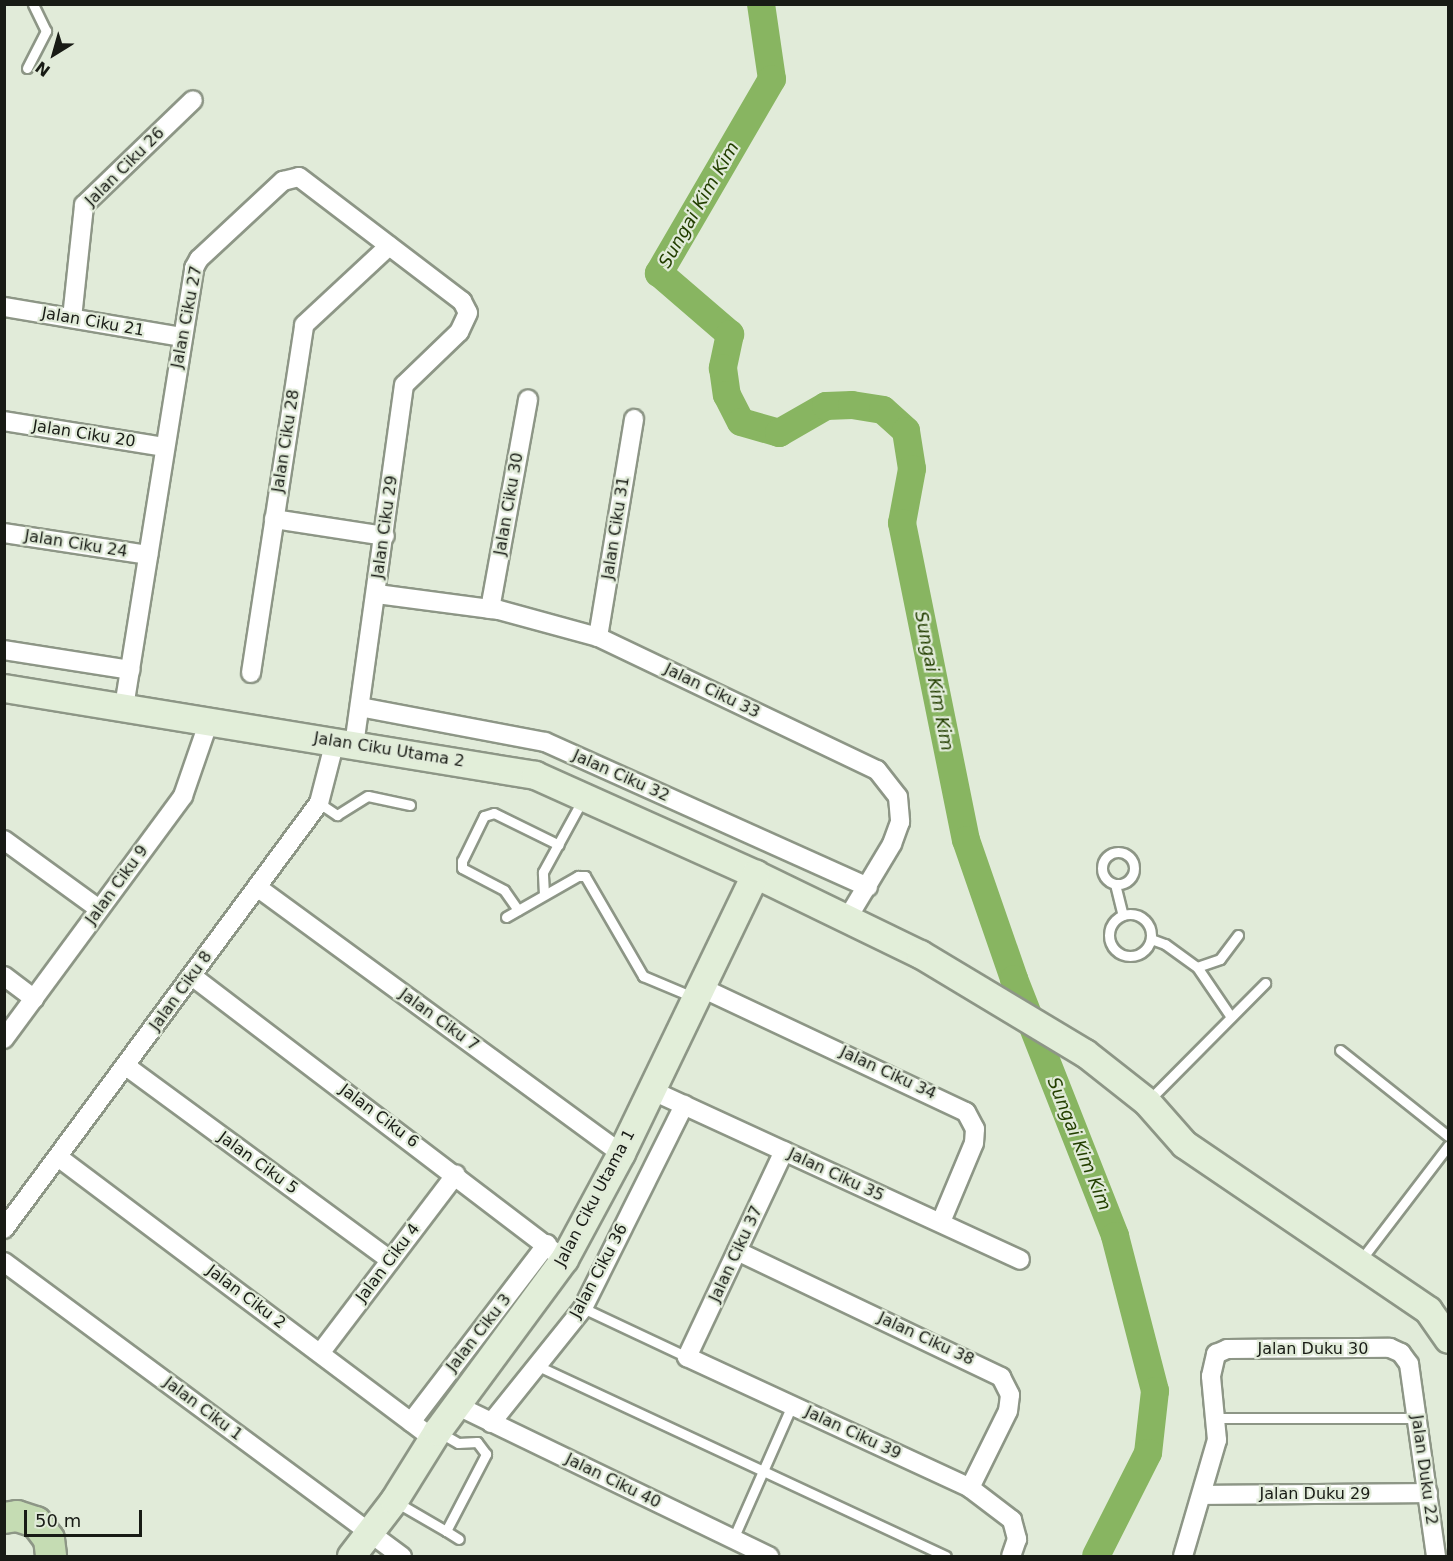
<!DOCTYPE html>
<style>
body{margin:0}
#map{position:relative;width:1453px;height:1561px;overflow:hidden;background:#e1ebd9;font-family:"DejaVu Sans",sans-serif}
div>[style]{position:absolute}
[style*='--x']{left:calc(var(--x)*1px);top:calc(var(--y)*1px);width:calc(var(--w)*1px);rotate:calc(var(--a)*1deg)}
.river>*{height:28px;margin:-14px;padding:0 14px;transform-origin:14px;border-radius:14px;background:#88b561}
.roads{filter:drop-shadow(2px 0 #8d9686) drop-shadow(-2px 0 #8d9686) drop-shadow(0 2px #8d9686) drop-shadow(0 -2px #8d9686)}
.lane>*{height:9px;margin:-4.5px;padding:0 4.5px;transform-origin:4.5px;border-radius:4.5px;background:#fff}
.lane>.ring{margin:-4.5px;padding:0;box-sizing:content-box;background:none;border:9px solid #fff;border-radius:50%}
.street>*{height:18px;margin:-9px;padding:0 9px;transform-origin:9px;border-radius:9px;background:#fff}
.secondary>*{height:27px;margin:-13.5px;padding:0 13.5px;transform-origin:13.5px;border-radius:13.5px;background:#e2eed9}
.primary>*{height:30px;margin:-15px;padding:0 15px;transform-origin:15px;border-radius:15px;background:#c5dcb3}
span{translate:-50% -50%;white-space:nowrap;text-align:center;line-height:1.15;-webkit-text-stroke:4.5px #e1ebd9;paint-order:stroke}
.street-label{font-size:16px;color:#181b15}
.water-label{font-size:18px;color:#233f00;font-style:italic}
.frame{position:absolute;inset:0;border:6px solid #181b15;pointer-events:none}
.north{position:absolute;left:24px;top:24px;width:60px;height:60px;-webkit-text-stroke:4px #e1ebd9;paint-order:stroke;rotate:217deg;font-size:16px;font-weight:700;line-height:24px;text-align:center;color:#181b15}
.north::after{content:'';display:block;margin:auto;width:21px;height:27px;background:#181b15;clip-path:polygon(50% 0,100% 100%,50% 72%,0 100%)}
.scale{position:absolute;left:24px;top:1510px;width:118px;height:27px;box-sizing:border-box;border:3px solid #181b15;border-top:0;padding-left:8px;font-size:18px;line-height:21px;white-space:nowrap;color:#181b15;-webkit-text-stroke:4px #e1ebd9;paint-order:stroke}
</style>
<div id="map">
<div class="river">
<div style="--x:761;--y:4;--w:76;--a:81.7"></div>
<div style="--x:772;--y:79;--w:225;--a:120.2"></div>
<div style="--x:659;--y:273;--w:94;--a:40.7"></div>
<div style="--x:730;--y:334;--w:35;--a:102"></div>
<div style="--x:723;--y:368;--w:27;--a:82"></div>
<div style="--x:727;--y:395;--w:30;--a:63"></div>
<div style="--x:741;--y:422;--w:40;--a:16"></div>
<div style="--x:779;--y:433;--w:54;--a:-29.9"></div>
<div style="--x:826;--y:406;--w:26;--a:-2"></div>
<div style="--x:852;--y:405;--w:31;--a:9"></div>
<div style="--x:883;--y:410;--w:31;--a:42"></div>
<div style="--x:906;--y:431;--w:38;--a:81"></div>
<div style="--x:912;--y:469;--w:55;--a:100.5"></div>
<div style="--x:902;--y:523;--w:323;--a:78.6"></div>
<div style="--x:966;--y:840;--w:147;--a:70.9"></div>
<div style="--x:1014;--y:979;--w:276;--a:68.5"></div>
<div style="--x:1115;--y:1236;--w:160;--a:75.5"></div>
<div style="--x:1155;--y:1391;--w:62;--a:96.4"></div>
<div style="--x:1148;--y:1453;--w:115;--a:116.8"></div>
</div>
<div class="roads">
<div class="lane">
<div style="--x:27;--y:68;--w:42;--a:-62.8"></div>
<div style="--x:46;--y:31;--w:30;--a:-116"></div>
<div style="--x:319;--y:803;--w:22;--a:34"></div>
<div style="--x:337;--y:815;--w:36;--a:-32"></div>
<div style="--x:368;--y:796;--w:43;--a:12.1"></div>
<div class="ring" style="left:1102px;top:852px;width:23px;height:23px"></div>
<div style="--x:1115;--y:884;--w:32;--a:76"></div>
<div style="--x:544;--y:894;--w:22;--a:-93"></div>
<div style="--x:543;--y:872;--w:83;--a:-61.3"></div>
<div style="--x:518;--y:910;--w:24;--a:-125"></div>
<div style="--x:504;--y:890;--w:47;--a:-152.4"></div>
<div style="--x:462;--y:868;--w:7;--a:-90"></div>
<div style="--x:462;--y:861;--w:50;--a:-63.9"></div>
<div style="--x:484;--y:816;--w:10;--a:-17"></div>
<div style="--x:494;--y:813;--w:72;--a:26.2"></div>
<div class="ring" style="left:1109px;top:914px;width:33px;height:33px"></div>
<div style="--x:506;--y:917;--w:83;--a:-29.7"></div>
<div style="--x:578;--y:876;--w:7;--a:0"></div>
<div style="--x:585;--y:876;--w:116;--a:59.9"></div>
<div style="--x:643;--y:976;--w:54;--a:22.8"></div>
<div style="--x:1151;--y:939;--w:15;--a:20"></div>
<div style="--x:1165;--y:944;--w:39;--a:36"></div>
<div style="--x:1231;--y:1017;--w:60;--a:-124.2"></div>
<div style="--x:1197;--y:967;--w:24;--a:-19"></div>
<div style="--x:1220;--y:959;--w:30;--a:-53"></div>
<div style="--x:1340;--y:1050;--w:138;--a:38.5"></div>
<div style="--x:1149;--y:1100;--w:165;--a:-45.2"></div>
<div style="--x:1360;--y:1261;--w:145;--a:-52.6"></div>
<div style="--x:583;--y:1308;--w:115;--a:25.2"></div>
<div style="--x:538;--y:1366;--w:450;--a:25"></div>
<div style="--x:1216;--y:1418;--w:200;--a:0"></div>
<div style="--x:396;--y:1502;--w:58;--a:30.1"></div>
<div style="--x:446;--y:1531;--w:87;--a:-62.5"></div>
<div style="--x:486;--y:1454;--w:15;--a:-127"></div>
<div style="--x:477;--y:1442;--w:19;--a:177"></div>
<div style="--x:458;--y:1443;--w:22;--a:-150"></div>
<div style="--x:446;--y:1531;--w:15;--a:32"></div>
<div style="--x:733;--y:1539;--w:146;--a:-66.2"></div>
</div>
<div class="street">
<div style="--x:4;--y:307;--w:181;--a:9.6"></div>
<div style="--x:72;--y:318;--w:114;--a:-83.9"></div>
<div style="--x:84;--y:205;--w:151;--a:-43.9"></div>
<div style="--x:4;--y:421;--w:162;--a:9.2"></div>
<div style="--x:274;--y:519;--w:112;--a:8.7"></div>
<div style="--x:4;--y:533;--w:146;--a:8.7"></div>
<div style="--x:377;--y:594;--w:123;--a:7.5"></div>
<div style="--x:499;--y:610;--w:103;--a:15.3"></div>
<div style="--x:598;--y:637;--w:309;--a:25.5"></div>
<div style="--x:877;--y:770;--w:34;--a:52"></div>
<div style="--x:898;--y:797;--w:25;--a:85"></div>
<div style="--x:900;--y:822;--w:23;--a:110"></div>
<div style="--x:892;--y:844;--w:87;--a:121"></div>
<div style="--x:490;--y:609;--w:213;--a:-79.7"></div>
<div style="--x:598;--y:637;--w:221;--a:-80.6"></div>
<div style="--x:4;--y:650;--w:128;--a:9"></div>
<div style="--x:251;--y:673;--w:352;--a:-81.3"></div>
<div style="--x:304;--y:325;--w:116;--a:-42.9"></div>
<div style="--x:124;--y:707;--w:445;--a:-80.9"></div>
<div style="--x:194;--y:268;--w:10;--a:-61"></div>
<div style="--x:199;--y:259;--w:115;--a:-42.9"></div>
<div style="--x:283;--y:181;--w:16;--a:-14"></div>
<div style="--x:299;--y:177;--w:205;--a:37.3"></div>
<div style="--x:462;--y:301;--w:13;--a:63"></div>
<div style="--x:468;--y:313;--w:21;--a:115"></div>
<div style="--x:459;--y:332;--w:76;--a:136.1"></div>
<div style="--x:404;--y:385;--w:363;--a:97.9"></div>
<div style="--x:360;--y:707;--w:188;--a:10.7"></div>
<div style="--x:545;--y:742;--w:354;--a:24.2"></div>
<div style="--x:4;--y:840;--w:117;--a:36"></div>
<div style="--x:257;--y:887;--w:451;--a:36.2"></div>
<div style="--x:4;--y:976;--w:38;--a:37"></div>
<div style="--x:192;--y:976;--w:467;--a:37.3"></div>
<div style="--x:700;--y:987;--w:294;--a:25.2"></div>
<div style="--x:966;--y:1112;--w:19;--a:62"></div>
<div style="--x:975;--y:1129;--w:14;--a:94"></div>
<div style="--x:974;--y:1143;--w:86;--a:112.7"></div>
<div style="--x:4;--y:1039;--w:302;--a:-53.6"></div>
<div style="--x:183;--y:796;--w:79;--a:-70.9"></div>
<div style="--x:126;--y:1066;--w:328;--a:36.3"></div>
<div style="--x:651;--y:1090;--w:406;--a:24.7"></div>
<div style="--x:784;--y:1151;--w:228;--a:115.2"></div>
<div style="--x:687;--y:1357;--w:312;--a:24.8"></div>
<div style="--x:970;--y:1488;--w:53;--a:37.3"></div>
<div style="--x:1012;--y:1520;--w:20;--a:75"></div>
<div style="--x:1017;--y:1539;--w:18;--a:109"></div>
<div style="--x:58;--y:1157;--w:468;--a:36.9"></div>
<div style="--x:4;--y:1229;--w:530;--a:-53.52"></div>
<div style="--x:319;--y:803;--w:64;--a:-75.5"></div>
<div style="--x:737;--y:1251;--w:293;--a:25.5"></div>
<div style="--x:1001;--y:1377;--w:20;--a:63"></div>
<div style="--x:1010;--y:1395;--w:16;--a:97"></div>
<div style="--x:1008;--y:1411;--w:86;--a:116.3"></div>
<div style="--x:4;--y:1262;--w:495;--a:36.5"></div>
<div style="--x:321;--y:1352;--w:223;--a:-52.8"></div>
<div style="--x:456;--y:1405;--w:348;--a:25.8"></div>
<div style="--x:411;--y:1422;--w:224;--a:-52.6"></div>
<div style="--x:491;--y:1423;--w:147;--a:-51.3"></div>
<div style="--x:583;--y:1308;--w:227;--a:-63.5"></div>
<div style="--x:1202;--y:1495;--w:226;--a:-0.5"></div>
<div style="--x:1183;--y:1556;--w:121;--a:-73.7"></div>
<div style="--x:1217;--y:1440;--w:64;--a:-95.4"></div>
<div style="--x:1211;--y:1376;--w:23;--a:-77"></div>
<div style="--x:1216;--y:1354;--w:12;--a:-24"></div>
<div style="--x:1227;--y:1349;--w:163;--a:-0.4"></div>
<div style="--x:1390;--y:1348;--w:12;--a:24"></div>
<div style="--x:1401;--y:1353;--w:14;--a:54"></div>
<div style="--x:1409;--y:1364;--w:194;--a:82"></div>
</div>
<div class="secondary">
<div style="--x:4;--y:688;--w:538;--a:9.3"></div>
<div style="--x:535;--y:775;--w:241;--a:24.2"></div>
<div style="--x:755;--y:874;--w:183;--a:25.9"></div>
<div style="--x:920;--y:954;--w:192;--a:31"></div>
<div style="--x:1085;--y:1053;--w:79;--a:38.3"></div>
<div style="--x:1147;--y:1102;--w:56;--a:48.6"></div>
<div style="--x:1184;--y:1144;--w:295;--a:34.2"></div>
<div style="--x:1428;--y:1310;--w:35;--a:55"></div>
<div style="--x:351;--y:1556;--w:71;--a:-52.5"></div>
<div style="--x:394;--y:1500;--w:81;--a:-58.1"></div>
<div style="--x:437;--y:1431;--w:214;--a:-53.6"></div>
<div style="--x:564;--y:1259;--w:120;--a:-61.7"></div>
<div style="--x:621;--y:1153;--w:310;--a:-64.3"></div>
</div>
<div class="primary">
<div style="--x:4;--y:1518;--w:13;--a:-9"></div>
<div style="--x:17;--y:1516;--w:20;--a:18"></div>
<div style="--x:36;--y:1522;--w:21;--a:53"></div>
<div style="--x:49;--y:1539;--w:17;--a:83"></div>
</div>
</div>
<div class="street-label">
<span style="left:125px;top:167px;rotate:-45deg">Jalan Ciku 26</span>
<span style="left:187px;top:317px;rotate:-79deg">Jalan Ciku 27</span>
<span style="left:93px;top:322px;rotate:10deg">Jalan Ciku 21</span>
<span style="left:84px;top:434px;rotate:9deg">Jalan Ciku 20</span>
<span style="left:286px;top:441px;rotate:-81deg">Jalan Ciku 28</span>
<span style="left:509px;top:504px;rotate:-80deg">Jalan Ciku 30</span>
<span style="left:385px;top:527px;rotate:-82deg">Jalan Ciku 29</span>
<span style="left:616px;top:528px;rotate:-81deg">Jalan Ciku 31</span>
<span style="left:76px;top:544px;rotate:9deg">Jalan Ciku 24</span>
<span style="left:712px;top:691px;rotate:26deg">Jalan Ciku 33</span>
<span style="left:389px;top:750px;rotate:9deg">Jalan Ciku Utama 2</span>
<span style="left:621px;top:776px;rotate:24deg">Jalan Ciku 32</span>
<span style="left:117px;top:885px;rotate:-54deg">Jalan Ciku 9</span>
<span style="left:181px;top:991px;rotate:-54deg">Jalan Ciku 8</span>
<span style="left:439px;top:1020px;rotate:36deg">Jalan Ciku 7</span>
<span style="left:888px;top:1073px;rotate:25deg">Jalan Ciku 34</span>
<span style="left:379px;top:1116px;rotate:37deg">Jalan Ciku 6</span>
<span style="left:258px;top:1163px;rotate:36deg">Jalan Ciku 5</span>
<span style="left:836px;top:1175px;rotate:25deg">Jalan Ciku 35</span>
<span style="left:595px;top:1198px;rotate:-62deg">Jalan Ciku Utama 1</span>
<span style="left:736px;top:1254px;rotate:-65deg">Jalan Ciku 37</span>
<span style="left:388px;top:1263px;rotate:-53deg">Jalan Ciku 4</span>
<span style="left:599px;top:1271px;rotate:-62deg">Jalan Ciku 36</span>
<span style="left:246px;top:1297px;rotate:37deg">Jalan Ciku 2</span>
<span style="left:479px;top:1333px;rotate:-52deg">Jalan Ciku 3</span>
<span style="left:926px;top:1339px;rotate:25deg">Jalan Ciku 38</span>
<span style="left:1313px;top:1349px">Jalan Duku 30</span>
<span style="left:203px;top:1409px;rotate:37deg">Jalan Ciku 1</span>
<span style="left:853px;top:1433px;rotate:25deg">Jalan Ciku 39</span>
<span style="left:1424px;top:1470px;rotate:82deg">Jalan Duku 22</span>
<span style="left:613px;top:1481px;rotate:26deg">Jalan Ciku 40</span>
<span style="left:1315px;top:1494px">Jalan Duku 29</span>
</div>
<div class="water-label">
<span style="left:699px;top:205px;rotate:-60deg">Sungai Kim Kim</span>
<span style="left:934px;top:681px;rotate:79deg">Sungai Kim Kim</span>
<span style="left:1079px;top:1144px;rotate:68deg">Sungai Kim Kim</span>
</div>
<div class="frame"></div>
<div class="north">N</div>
<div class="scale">50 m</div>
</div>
